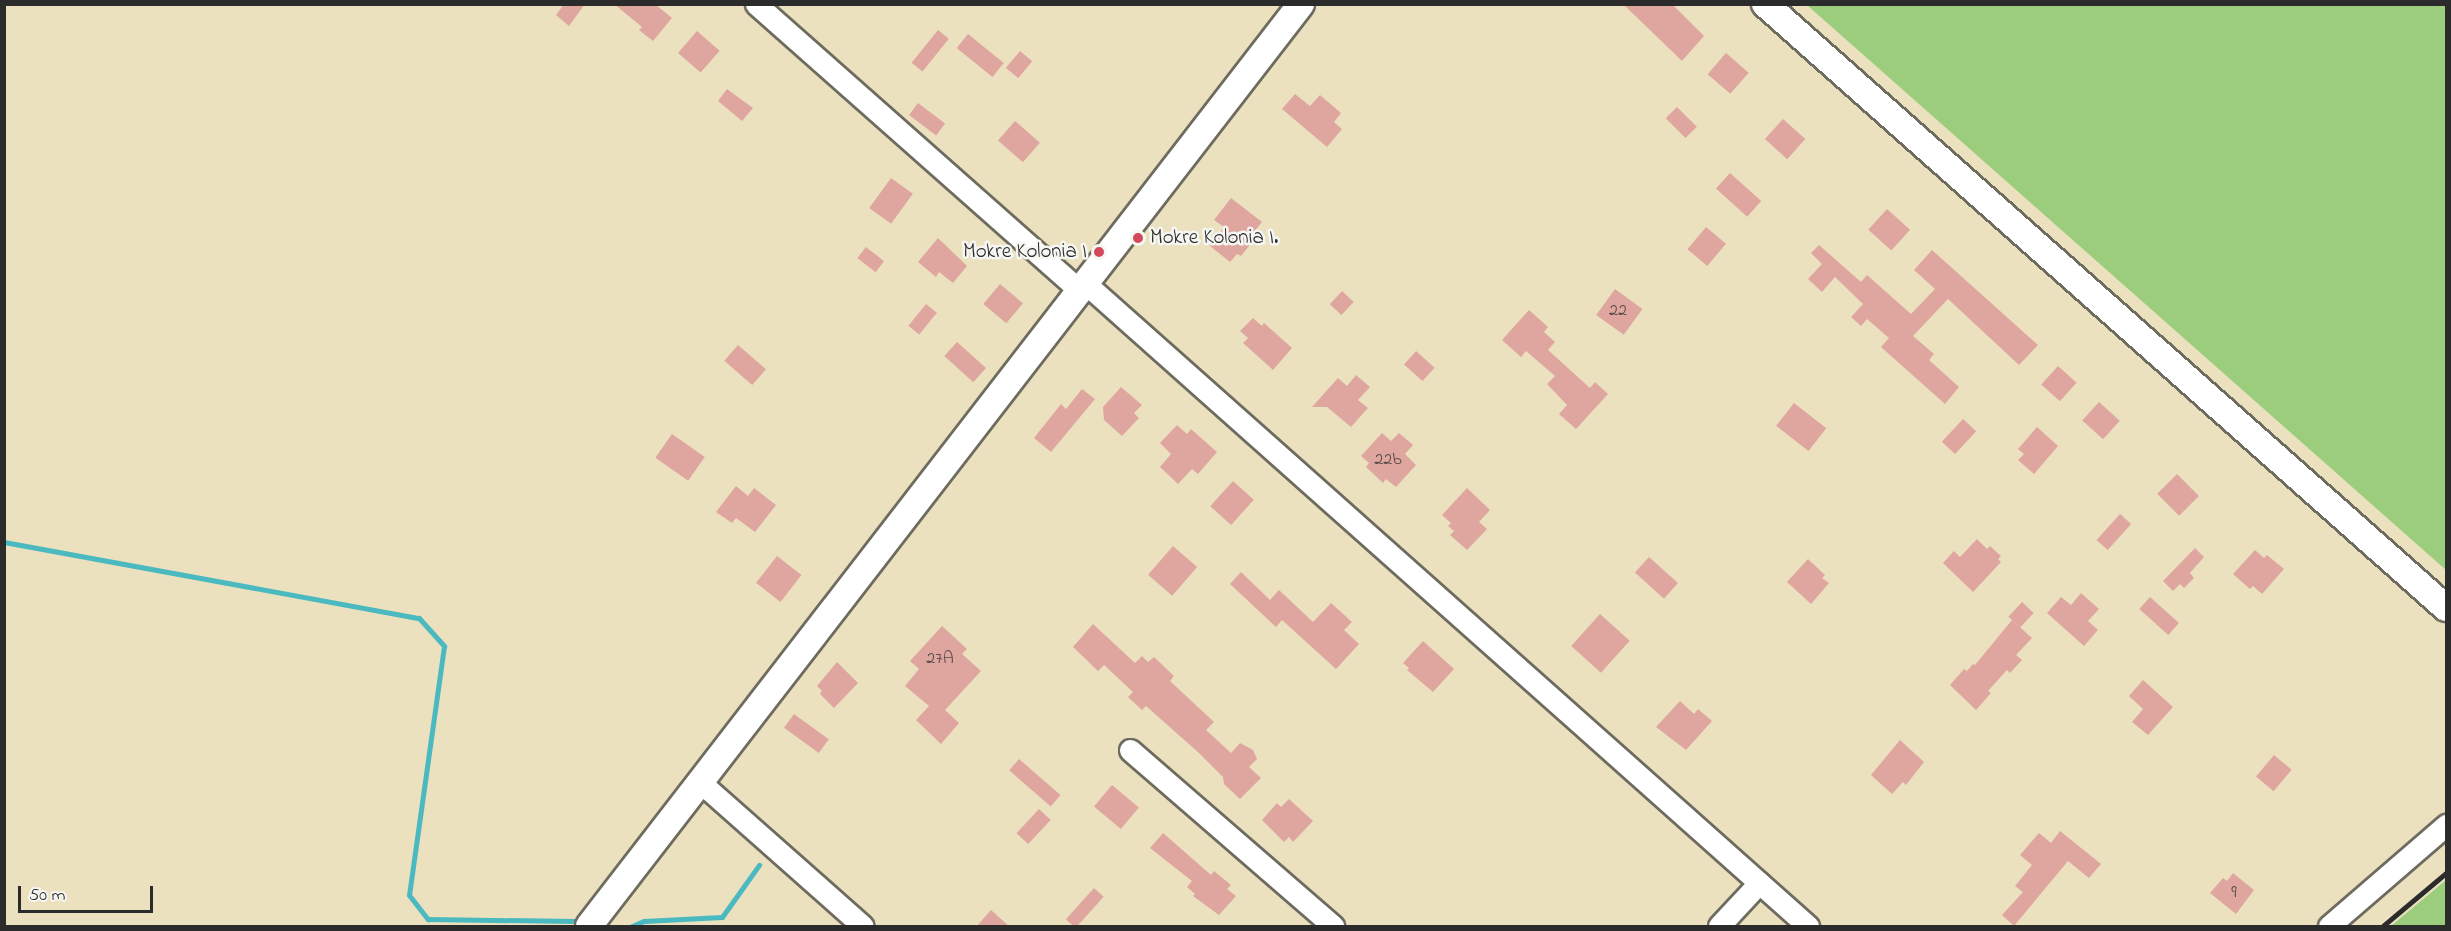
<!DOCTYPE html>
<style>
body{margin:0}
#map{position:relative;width:2451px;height:931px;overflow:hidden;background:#ebe1bf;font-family:"Indie Flower",sans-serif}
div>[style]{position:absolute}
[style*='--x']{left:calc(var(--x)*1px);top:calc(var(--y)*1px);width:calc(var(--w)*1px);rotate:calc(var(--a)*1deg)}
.green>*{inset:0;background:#9bcd7d}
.stream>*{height:5px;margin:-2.5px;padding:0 2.5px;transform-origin:2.5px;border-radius:2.5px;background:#4ab9c0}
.building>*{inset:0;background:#dfa6a0;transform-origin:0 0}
.roads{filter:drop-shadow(2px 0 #6e6b5f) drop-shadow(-2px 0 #6e6b5f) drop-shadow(0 2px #6e6b5f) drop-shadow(0 -2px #6e6b5f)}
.minor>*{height:21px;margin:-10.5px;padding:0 10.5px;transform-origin:10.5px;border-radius:10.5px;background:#fff}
.tertiary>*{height:26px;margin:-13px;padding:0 13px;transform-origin:13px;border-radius:13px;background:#fff}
.rail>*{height:4.5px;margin:-2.25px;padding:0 2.25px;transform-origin:2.25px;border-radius:2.25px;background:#2b2b2b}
.dots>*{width:16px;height:16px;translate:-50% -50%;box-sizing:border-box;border:3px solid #f6f6f2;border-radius:50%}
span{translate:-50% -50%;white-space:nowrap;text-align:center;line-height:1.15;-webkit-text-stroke:5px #f6f6f2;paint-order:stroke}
.number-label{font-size:18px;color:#584a48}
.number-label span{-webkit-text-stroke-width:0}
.poi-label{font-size:21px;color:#2b2b2b}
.left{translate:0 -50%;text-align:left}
.right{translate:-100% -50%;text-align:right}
.frame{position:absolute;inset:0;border:6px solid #2b2b2b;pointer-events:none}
.scale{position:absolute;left:18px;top:886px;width:135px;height:27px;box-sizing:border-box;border:3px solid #2b2b2b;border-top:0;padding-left:8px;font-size:18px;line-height:21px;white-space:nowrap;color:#2b2b2b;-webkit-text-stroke:4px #f6f6f2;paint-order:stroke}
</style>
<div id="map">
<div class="green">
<div style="clip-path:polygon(1807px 5px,2446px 5px,2446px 570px)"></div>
<div style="clip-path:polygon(2446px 880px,2446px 926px,2391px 926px)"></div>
</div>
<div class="stream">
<div style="--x:4;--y:542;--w:422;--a:10.4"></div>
<div style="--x:419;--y:618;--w:38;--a:48"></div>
<div style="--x:444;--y:646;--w:251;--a:98"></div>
<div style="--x:409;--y:895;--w:31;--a:52"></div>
<div style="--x:428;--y:919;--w:147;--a:0.8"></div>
<div style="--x:632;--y:926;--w:13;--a:-23"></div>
<div style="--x:644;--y:921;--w:78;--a:-2.9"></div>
<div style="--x:722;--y:917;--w:64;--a:-54.6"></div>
</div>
<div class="building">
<div style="clip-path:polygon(564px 4px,585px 4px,569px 26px,556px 15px)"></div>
<div style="clip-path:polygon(614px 4px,655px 4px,672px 18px,653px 41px,639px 30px,642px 27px)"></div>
<div style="clip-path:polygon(1623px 4px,1672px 4px,1704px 36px,1682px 61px)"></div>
<div style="left:938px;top:30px;width:14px;height:42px;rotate:39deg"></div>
<div style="left:697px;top:31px;width:30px;height:29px;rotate:41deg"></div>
<div style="left:968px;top:34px;width:46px;height:18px;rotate:39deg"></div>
<div style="left:1020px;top:51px;width:16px;height:22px;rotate:40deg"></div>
<div style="left:1726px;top:53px;width:30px;height:28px;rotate:41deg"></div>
<div style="clip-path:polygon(727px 89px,753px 108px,742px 121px,718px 101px)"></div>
<div style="clip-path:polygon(1295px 94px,1310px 106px,1320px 95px,1341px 113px,1334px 122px,1342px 129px,1327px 147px,1282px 109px)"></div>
<div style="left:918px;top:103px;width:34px;height:15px;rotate:37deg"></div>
<div style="left:1677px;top:107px;width:28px;height:16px;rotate:45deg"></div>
<div style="left:1783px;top:119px;width:30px;height:27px;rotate:42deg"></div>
<div style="left:1015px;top:121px;width:33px;height:26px;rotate:41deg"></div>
<div style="left:1730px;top:173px;width:42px;height:21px;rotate:42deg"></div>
<div style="left:891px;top:178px;width:27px;height:37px;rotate:36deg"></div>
<div style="clip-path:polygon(1231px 198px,1262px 222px,1253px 233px,1257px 236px,1241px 256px,1237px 254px,1230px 262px,1210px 246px,1224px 227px,1214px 220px)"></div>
<div style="left:1887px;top:209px;width:31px;height:28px;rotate:42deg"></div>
<div style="left:1706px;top:227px;width:26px;height:29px;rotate:40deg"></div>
<div style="clip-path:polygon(938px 238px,967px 266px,953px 283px,939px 272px,936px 277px,918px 262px)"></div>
<div style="clip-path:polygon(1819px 245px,1861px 282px,1867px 275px,1911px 314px,1935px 289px,1914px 270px,1932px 250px,2038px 345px,2019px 365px,1948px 299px,1913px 336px,1934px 354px,1929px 360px,1959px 387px,1945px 404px,1881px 347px,1889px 338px,1867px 319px,1861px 326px,1851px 317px,1863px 304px,1835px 277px,1822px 292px,1808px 279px,1822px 264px,1811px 253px)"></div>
<div style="left:866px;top:247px;width:23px;height:14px;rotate:38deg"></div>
<div style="left:1000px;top:284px;width:30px;height:26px;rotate:40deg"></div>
<div style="left:1615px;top:289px;width:34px;height:32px;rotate:36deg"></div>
<div style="left:1342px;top:291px;width:16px;height:18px;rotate:43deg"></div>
<div style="left:926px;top:304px;width:14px;height:28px;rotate:39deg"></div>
<div style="clip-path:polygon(1529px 310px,1548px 327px,1544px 332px,1555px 342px,1548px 350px,1590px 388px,1595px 382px,1608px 394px,1576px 429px,1559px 414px,1567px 405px,1547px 384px,1555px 376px,1526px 351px,1521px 357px,1502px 340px)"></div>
<div style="clip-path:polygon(1253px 318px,1262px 326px,1264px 323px,1292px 348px,1273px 370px,1243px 343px,1248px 338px,1240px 331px)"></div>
<div style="left:957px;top:342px;width:39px;height:19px;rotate:42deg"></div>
<div style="left:738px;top:345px;width:37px;height:21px;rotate:41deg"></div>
<div style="left:1416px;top:351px;width:25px;height:18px;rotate:42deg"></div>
<div style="left:2058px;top:366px;width:25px;height:25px;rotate:42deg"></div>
<div style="clip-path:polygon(1356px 375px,1370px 387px,1358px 400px,1368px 408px,1351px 427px,1327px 407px,1312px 407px,1338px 378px,1347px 386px)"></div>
<div style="clip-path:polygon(1121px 387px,1142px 405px,1134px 413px,1139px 418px,1122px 436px,1104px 420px,1103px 407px)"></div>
<div style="clip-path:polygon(1082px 389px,1095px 399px,1051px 452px,1034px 438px,1061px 404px,1066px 409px)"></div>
<div style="left:2099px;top:402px;width:28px;height:25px;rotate:42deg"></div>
<div style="left:1794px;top:403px;width:41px;height:29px;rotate:38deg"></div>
<div style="left:1963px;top:419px;width:18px;height:31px;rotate:43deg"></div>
<div style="clip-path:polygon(1177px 425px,1187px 434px,1191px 429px,1217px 452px,1198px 474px,1192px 469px,1178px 484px,1160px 467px,1171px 454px,1160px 443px)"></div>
<div style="clip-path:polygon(2037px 427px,2058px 446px,2034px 474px,2018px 460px,2024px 454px,2018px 449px)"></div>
<div style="clip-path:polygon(1382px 433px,1391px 441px,1399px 433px,1413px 445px,1405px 454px,1416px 465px,1396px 487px,1386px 479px,1383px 483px,1366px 467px,1369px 463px,1361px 456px)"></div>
<div style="left:672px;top:434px;width:40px;height:29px;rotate:35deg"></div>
<div style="left:2177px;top:474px;width:31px;height:28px;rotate:45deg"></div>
<div style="left:1233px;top:481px;width:28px;height:34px;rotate:42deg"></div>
<div style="clip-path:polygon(736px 486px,748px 496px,754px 488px,776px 505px,755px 532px,736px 518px,732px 523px,716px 512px)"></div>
<div style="clip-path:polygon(1467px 488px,1490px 510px,1479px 522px,1487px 529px,1467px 550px,1450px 535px,1454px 531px,1448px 526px,1451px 523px,1442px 515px)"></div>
<div style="left:2120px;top:514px;width:15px;height:35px;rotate:42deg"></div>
<div style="clip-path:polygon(1977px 539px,1987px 549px,1990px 546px,2001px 556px,1998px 559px,2001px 562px,1973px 592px,1943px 563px,1954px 551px,1960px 557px)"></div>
<div style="left:1173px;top:546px;width:32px;height:38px;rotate:41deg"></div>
<div style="clip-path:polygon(2195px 548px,2204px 557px,2190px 573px,2194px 578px,2184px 588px,2180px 584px,2173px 591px,2163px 581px)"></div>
<div style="clip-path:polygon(2255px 550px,2264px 558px,2267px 555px,2284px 569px,2262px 594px,2253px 586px,2250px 589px,2233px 574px)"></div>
<div style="left:777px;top:556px;width:31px;height:34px;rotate:38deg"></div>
<div style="left:1649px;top:557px;width:39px;height:21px;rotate:42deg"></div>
<div style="clip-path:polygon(1808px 559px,1825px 575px,1822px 578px,1829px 583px,1811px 604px,1787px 582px)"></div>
<div style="clip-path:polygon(1241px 572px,1270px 600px,1279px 590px,1313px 622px,1331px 603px,1352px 622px,1344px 630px,1359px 644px,1336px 669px,1282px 620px,1276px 627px,1230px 584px)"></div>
<div style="clip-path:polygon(2081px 593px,2099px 609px,2088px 621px,2098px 630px,2084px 646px,2047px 613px,2061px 597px,2071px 605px)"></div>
<div style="left:2150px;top:597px;width:39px;height:16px;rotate:42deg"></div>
<div style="left:2022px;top:602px;width:16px;height:20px;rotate:43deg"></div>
<div style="left:1600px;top:614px;width:40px;height:43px;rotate:42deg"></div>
<div style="clip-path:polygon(2012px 620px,2032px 638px,2016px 655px,2022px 660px,2010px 673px,2007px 670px,1988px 691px,1991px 693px,1976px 710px,1950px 685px,1964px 669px,1967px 671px,1973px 664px,1975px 665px)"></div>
<div style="clip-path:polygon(1093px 624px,1135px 663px,1142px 656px,1148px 662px,1154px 657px,1174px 676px,1170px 681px,1214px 722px,1206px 730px,1231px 753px,1240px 743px,1253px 750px,1257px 759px,1249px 767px,1261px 778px,1240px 799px,1224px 784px,1223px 777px,1199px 753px,1146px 706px,1142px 710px,1128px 697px,1133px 692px,1104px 665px,1098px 671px,1073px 647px)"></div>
<div style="clip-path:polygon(942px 626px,967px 649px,962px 654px,981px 671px,945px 710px,959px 723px,941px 744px,916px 720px,929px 706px,905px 686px,919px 669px,910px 661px)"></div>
<div style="clip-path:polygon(1423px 641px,1454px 669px,1433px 692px,1407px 670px,1409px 668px,1403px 663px)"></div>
<div style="clip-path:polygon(837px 662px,858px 683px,834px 708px,820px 694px,822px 691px,817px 686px)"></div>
<div style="clip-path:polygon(2143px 680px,2173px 707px,2148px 735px,2132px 722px,2143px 709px,2129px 696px)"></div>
<div style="clip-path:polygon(1680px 701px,1694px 714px,1698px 709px,1712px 721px,1686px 750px,1656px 727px)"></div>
<div style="left:794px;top:714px;width:43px;height:17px;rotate:36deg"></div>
<div style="clip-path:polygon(1900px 740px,1924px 762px,1906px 785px,1903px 782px,1892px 794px,1871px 775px)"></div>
<div style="left:2274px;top:755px;width:23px;height:28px;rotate:40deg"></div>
<div style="left:1019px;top:759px;width:55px;height:15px;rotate:41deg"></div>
<div style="left:1112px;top:785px;width:35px;height:28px;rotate:40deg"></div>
<div style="clip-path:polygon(1289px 799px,1313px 821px,1293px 842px,1289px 837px,1284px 842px,1262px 820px,1277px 803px,1281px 807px)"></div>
<div style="left:1039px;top:809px;width:16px;height:33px;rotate:43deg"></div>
<div style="clip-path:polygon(2060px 831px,2101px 864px,2089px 878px,2068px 861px,2014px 926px,2002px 915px,2023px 892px,2015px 886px,2032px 865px,2020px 855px,2039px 833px,2051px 843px)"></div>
<div style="clip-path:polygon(1163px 833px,1211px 875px,1214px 871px,1231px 885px,1227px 889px,1236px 896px,1219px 915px,1193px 896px,1195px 894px,1187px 887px,1192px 881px,1150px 848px)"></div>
<div style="clip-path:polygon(2233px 873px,2254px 890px,2236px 914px,2210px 893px,2223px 878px,2227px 881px)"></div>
<div style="left:1094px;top:888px;width:13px;height:42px;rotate:42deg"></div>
<div style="clip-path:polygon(991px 910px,1010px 927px,976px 927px)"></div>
</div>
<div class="roads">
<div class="minor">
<div style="--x:756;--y:4;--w:431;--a:41.5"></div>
<div style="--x:1085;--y:283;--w:968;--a:41.65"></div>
<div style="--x:1130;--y:750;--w:269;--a:40.9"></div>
<div style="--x:700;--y:782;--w:217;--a:41.5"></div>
<div style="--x:1719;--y:926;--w:59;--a:-47.1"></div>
<div style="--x:2329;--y:926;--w:155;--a:-40.8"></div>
</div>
<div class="tertiary">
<div style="--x:1765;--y:4;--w:910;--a:41.57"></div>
<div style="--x:589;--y:926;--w:1165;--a:-52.32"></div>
</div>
</div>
<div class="rail">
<div style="--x:2383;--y:926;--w:82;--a:-40.1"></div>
</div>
<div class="dots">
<div style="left:1138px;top:238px;background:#d1495b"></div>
<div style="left:1099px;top:252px;background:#d1495b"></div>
</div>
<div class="number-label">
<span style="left:1618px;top:311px">22</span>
<span style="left:1388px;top:460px">22b</span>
<span style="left:940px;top:659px">27A</span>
<span style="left:2234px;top:893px">9</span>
</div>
<div class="poi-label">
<span class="left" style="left:1150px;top:238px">Mokre Kolonia I.</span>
<span class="right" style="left:1087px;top:252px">Mokre Kolonia I</span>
</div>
<div class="frame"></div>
<div class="scale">50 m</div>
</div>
